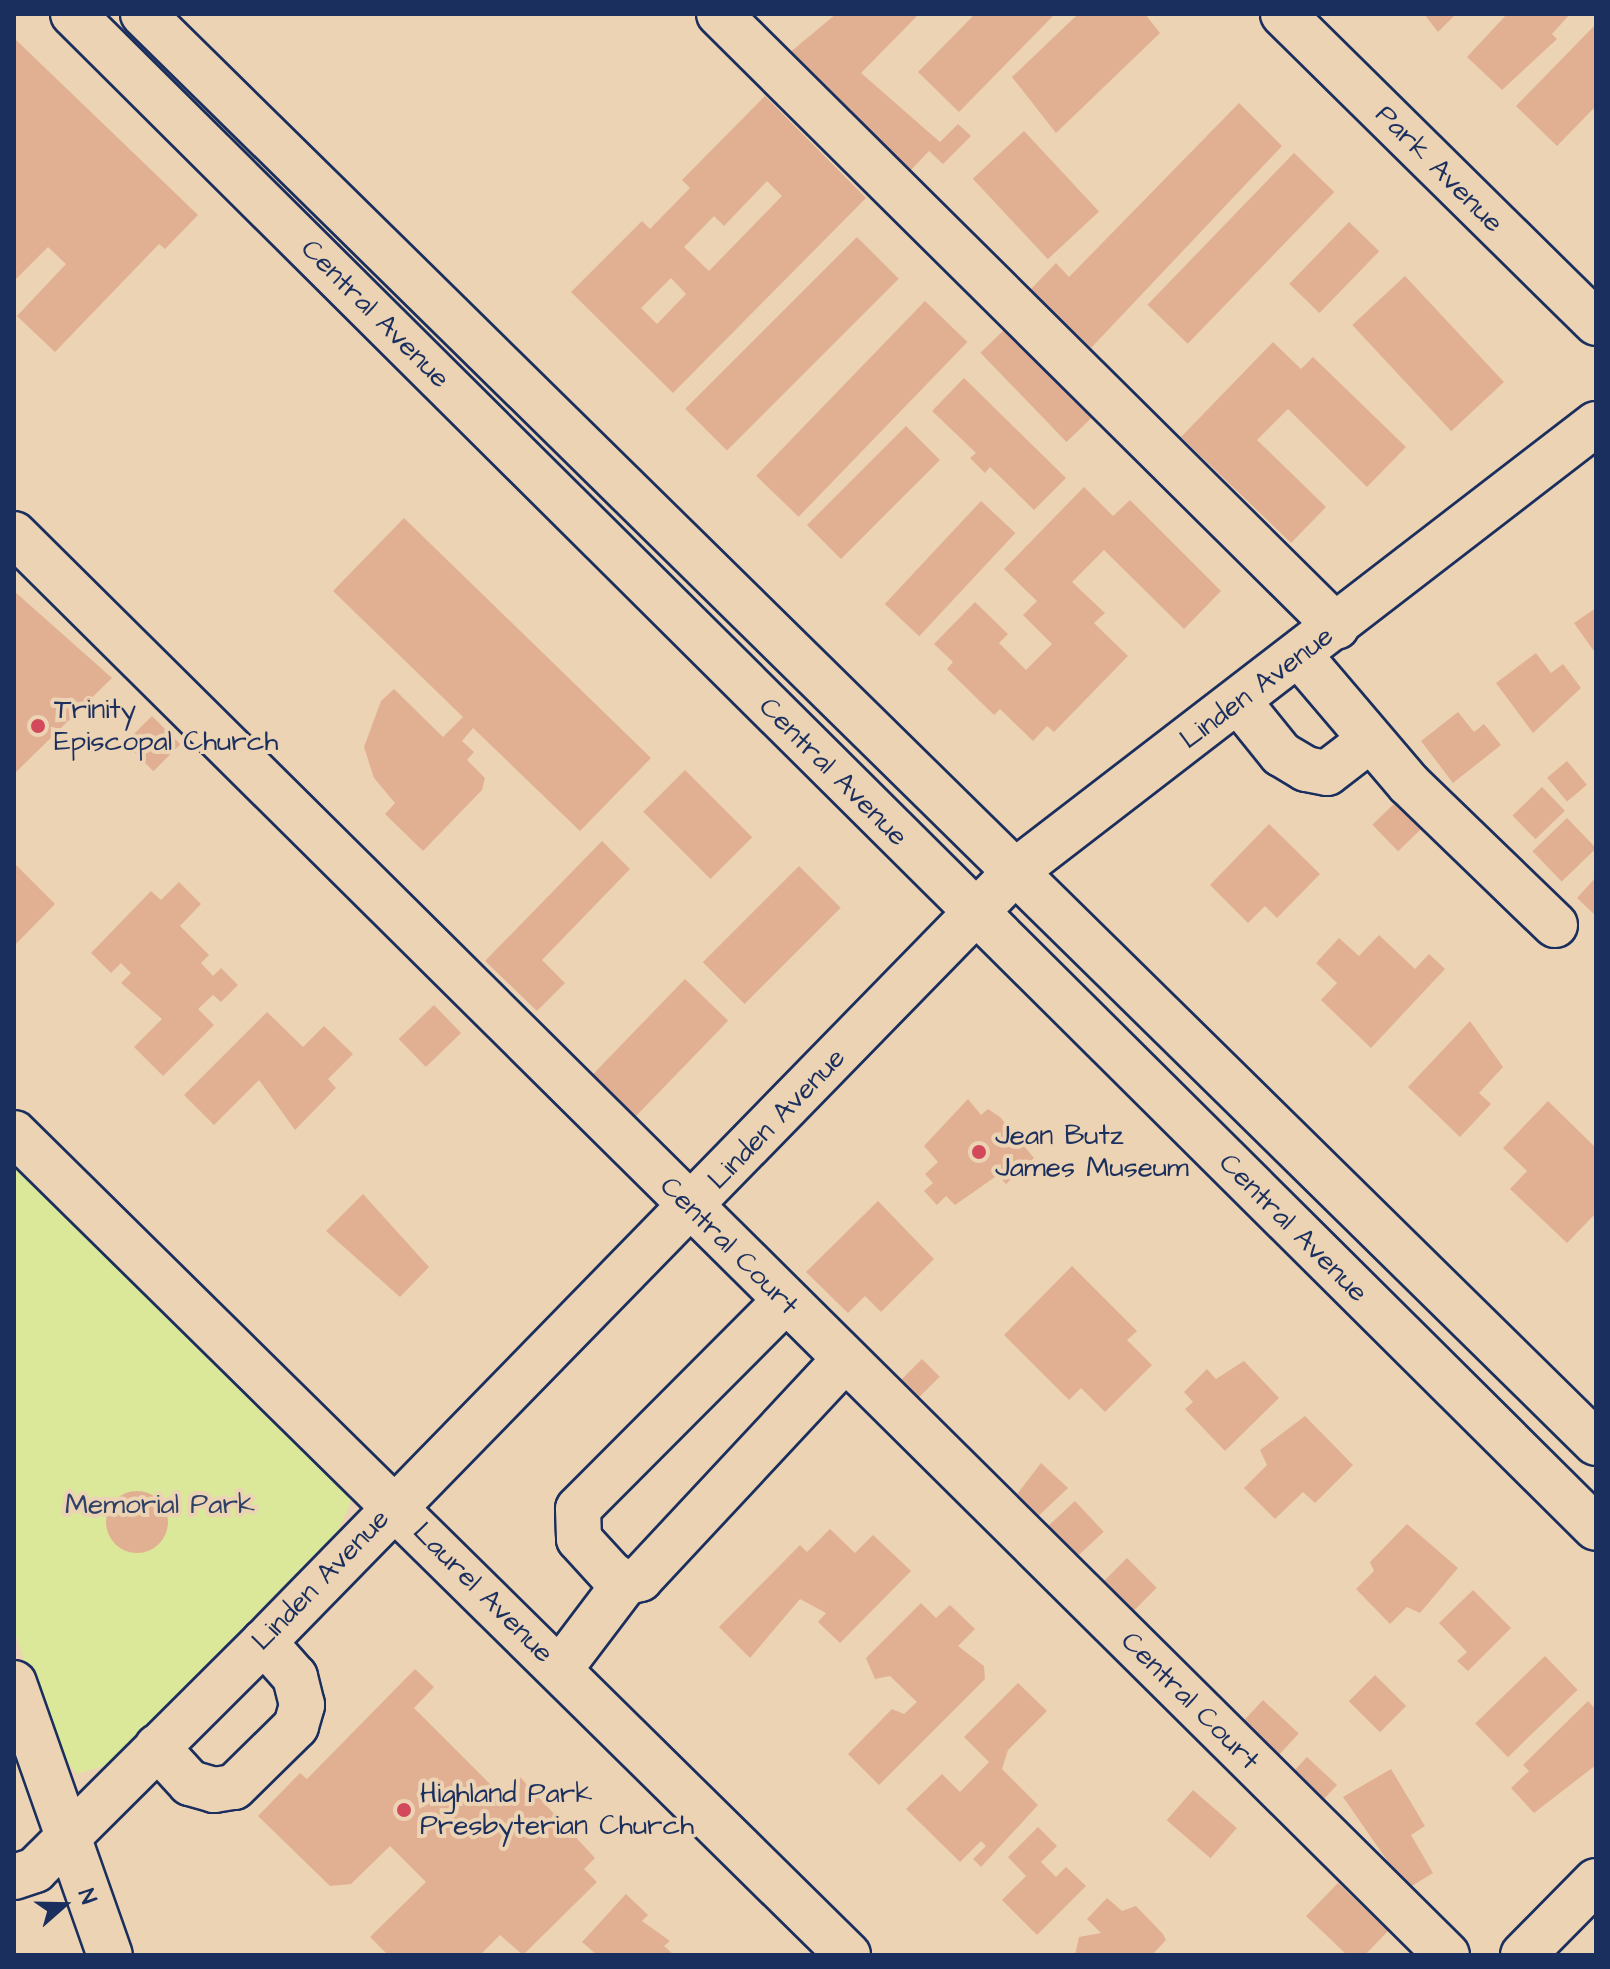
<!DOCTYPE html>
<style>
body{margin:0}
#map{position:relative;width:1610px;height:1969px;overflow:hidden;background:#ecd3b4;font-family:"Architects Daughter",sans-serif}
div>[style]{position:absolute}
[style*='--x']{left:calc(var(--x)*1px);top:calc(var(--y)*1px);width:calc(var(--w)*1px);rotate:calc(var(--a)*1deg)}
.green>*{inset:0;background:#dbe799}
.building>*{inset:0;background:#e1b092;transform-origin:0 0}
.round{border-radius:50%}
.roads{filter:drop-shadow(2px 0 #1b2f5e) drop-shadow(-2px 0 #1b2f5e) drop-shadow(0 2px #1b2f5e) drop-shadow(0 -2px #1b2f5e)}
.minor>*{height:44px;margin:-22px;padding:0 22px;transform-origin:22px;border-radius:22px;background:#ecd3b4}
.dots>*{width:22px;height:22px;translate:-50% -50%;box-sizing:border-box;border:4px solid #ecd3b4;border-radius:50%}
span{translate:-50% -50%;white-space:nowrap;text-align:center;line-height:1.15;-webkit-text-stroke:8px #ecd3b4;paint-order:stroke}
.street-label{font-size:28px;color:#1b2f5e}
.poi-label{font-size:28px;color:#1b2f5e}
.left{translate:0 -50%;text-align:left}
.park-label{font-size:28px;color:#2e4164}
.frame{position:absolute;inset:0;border:16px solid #1b2f5e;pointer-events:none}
.north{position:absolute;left:24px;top:1865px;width:80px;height:80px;-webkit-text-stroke:6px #ecd3b4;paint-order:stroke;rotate:70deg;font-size:22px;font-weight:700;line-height:32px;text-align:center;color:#1b2f5e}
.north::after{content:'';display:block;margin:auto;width:28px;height:36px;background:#1b2f5e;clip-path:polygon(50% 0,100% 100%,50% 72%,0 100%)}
</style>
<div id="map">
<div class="green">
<div style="clip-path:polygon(14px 1158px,343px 1484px,351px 1501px,338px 1531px,107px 1765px,77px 1774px,56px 1749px,14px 1631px)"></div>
</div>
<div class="building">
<div style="clip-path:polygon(836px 14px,919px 14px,861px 73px,940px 142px,958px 124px,971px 136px,943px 164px,929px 151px,908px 173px,788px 54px)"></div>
<div style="clip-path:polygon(975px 14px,1055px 14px,959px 112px,918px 72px)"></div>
<div style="clip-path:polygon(1078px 14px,1145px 14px,1160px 33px,1056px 133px,1012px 77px)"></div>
<div style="clip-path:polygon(1424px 14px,1456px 14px,1438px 32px)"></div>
<div style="clip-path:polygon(1507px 14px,1570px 14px,1552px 34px,1557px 39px,1502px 90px,1467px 57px)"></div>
<div style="clip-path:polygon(1596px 24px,1596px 106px,1557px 146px,1516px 106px)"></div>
<div style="clip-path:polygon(14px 38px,198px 215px,165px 249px,159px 244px,55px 352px,17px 316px,66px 264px,48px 247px,14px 281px)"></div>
<div style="clip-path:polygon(evenodd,765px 96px,866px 198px,673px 393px,571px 292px,642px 221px,650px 229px,690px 188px,682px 180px,765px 96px,767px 181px,782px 196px,709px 271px,684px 247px,714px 216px,724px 226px,767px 181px,765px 96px,671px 278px,686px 294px,657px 324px,641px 308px,671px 278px)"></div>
<div style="clip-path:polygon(1239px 103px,1282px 146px,1091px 348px,1031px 289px,1056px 263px,1069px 277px)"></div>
<div style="left:1024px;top:131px;width:110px;height:70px;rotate:47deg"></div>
<div style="left:1294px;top:153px;width:56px;height:211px;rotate:44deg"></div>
<div style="left:1349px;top:222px;width:42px;height:86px;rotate:44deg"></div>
<div style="left:857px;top:237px;width:59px;height:243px;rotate:45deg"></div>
<div style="left:1405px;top:276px;width:145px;height:72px;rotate:47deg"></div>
<div style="left:925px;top:301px;width:59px;height:243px;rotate:44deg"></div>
<div style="left:1007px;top:327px;width:124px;height:37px;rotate:46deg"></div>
<div style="clip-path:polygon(1273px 342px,1301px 369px,1313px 357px,1406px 447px,1367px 487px,1288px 409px,1257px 440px,1326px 507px,1291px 543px,1181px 437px)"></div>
<div style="clip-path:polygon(964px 378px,1066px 478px,1034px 510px,990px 467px,985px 473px,970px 458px,976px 453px,932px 411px)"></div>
<div style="left:906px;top:426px;width:48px;height:140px;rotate:45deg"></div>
<div style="clip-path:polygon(1084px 487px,1113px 516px,1130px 500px,1221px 591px,1184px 629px,1104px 550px,1072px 582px,1105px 613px,1094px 623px,1128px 656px,1054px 732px,1047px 726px,1033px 741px,1000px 709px,994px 715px,947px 669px,953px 662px,934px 644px,975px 602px,1008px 634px,999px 643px,1026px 670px,1052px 644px,1023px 615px,1037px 601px,1004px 569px)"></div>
<div style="left:981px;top:501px;width:47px;height:141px;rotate:43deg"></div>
<div style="clip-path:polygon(404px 518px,651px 758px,580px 831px,473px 728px,462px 741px,474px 752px,467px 760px,485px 778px,482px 790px,423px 851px,385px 814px,395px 803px,374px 778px,364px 747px,381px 701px,394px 689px,443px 737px,463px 717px,333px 591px)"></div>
<div style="clip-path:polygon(14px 591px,112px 678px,14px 774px)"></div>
<div style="clip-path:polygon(1596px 608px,1596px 654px,1574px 623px)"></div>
<div style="clip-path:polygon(1536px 653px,1551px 673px,1563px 664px,1581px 688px,1533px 733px,1496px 683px)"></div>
<div style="clip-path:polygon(1458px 712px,1474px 732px,1484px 724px,1501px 745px,1453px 783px,1421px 741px)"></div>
<div style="left:152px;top:716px;width:40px;height:38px;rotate:45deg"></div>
<div style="left:1567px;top:761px;width:31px;height:26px;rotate:50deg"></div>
<div style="left:685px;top:770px;width:95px;height:59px;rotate:45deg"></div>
<div style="left:1542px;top:787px;width:33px;height:41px;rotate:46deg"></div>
<div style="left:1399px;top:799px;width:37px;height:37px;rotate:46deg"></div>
<div style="left:1567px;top:818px;width:42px;height:48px;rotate:46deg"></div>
<div style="clip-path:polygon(1269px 824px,1320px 874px,1277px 918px,1265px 906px,1248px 923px,1210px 885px)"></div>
<div style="clip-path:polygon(602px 841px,630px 869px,542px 960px,565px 983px,537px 1011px,485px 961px)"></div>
<div style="clip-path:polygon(14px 863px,55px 904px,14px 946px)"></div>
<div style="left:799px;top:866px;width:59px;height:136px;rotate:45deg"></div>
<div style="clip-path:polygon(1596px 877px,1596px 916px,1577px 898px)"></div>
<div style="clip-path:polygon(179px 882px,201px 904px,180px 926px,209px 955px,201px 963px,213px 976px,221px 968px,238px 985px,221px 1002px,213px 995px,198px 1009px,214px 1025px,163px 1076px,134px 1047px,162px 1019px,121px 983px,131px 973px,121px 963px,111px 973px,91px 953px,151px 891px,161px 900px)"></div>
<div style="clip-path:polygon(1379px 935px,1415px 969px,1429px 954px,1445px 969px,1371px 1048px,1321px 1000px,1337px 983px,1316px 963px,1339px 938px,1359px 956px)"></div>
<div style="left:685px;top:979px;width:60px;height:136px;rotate:44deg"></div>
<div style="left:434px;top:1005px;width:39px;height:49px;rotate:46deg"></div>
<div style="clip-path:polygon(267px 1012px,303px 1047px,324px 1026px,353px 1054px,328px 1079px,336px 1088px,295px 1130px,259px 1080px,214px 1125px,184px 1095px)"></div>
<div style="clip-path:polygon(1470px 1021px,1503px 1067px,1479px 1093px,1491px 1104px,1460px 1137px,1408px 1087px)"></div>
<div style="clip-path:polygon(968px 1099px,981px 1115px,988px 1109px,1000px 1117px,1034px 1158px,1006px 1184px,998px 1175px,955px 1205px,946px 1196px,937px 1205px,924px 1191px,933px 1183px,925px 1174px,938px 1162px,924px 1146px)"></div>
<div style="clip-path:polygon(1548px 1101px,1596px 1148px,1596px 1213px,1567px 1243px,1510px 1189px,1527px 1171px,1503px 1148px)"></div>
<div style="clip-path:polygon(363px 1194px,429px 1267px,400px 1297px,326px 1231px)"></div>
<div style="clip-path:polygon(878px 1201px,934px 1259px,881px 1312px,865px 1296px,848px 1313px,806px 1272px)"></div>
<div style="clip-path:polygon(1072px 1266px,1137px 1331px,1127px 1340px,1152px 1365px,1105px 1412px,1081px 1388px,1069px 1400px,1004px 1335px)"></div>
<div style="left:922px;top:1359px;width:25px;height:37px;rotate:45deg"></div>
<div style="clip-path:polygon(1244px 1361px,1279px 1398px,1225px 1451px,1185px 1409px,1193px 1402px,1184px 1392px,1207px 1369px,1216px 1379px)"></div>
<div style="clip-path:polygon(1305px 1416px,1353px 1465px,1315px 1503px,1303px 1492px,1275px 1519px,1244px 1488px,1267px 1465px,1260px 1450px)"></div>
<div style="clip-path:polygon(1041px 1463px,1068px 1488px,1032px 1522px,1011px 1502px)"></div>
<div class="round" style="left:106px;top:1491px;width:62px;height:62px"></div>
<div style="left:1075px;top:1501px;width:42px;height:45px;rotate:47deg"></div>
<div style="clip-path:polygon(1407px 1524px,1458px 1568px,1420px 1613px,1407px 1607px,1390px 1624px,1356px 1589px,1374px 1571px,1370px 1562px)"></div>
<div style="clip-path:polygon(830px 1529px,855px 1553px,873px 1535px,911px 1571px,840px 1643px,818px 1622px,826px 1613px,800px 1599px,750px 1658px,719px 1627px,800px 1545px,807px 1552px)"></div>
<div style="left:1127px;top:1558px;width:42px;height:42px;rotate:45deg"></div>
<div style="clip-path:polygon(1473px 1590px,1511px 1628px,1468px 1671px,1457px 1661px,1467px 1652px,1439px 1623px)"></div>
<div style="clip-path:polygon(921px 1603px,936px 1618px,950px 1605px,975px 1629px,958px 1646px,984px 1666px,985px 1679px,879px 1785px,848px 1754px,892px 1709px,904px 1714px,917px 1702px,890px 1676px,875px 1679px,866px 1658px)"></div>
<div style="left:1545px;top:1656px;width:47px;height:97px;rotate:46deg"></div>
<div style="clip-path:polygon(415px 1669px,434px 1687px,414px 1708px,501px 1795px,520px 1777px,595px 1858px,584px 1869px,597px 1882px,523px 1955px,500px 1935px,480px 1955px,388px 1955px,370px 1937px,426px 1882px,390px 1846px,351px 1884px,330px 1886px,258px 1816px,300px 1773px,307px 1779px)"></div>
<div style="left:1375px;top:1675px;width:44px;height:37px;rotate:45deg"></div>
<div style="clip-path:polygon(1018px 1683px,1047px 1711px,1008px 1750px,1002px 1769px,1038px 1805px,981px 1867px,973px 1859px,986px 1846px,981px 1841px,960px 1862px,906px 1809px,942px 1774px,960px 1792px,989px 1762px,964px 1737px)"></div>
<div style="left:1263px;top:1700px;width:49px;height:38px;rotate:43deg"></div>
<div style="clip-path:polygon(1588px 1701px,1596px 1710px,1596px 1765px,1534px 1813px,1511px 1788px,1529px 1771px,1523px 1765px)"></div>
<div style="left:1307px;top:1757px;width:41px;height:23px;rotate:43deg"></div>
<div style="clip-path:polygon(1391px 1769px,1425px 1826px,1411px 1835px,1433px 1873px,1407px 1889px,1343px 1797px)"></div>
<div style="left:1193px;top:1790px;width:58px;height:40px;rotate:41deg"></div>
<div style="clip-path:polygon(1038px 1827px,1057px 1846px,1041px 1862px,1056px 1877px,1066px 1867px,1086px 1886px,1037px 1935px,1002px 1900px,1026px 1876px,1008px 1857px)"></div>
<div style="clip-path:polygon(1338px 1883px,1388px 1931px,1365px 1955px,1347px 1955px,1306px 1916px)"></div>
<div style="clip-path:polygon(626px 1894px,648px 1915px,642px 1921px,670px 1941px,664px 1946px,674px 1955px,597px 1955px,582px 1942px)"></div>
<div style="clip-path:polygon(1107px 1898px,1122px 1911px,1136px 1906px,1163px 1934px,1166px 1940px,1152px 1955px,1075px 1955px,1079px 1937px,1101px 1933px,1087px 1919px)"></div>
</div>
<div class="roads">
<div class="minor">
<div style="--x:73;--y:14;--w:2147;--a:44.83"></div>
<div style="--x:143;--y:14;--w:2038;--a:44.52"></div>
<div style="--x:719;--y:14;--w:870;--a:44.77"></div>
<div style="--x:1283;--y:14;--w:440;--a:44.6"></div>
<div style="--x:14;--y:534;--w:2018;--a:44.76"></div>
<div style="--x:1300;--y:656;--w:168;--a:49.6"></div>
<div style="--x:1409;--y:784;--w:203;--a:44"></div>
<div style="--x:1239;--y:702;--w:67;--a:51.1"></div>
<div style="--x:1281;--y:754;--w:29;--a:31"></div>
<div style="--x:1306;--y:769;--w:21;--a:11"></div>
<div style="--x:1327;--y:773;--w:54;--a:-37.5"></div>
<div style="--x:14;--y:1133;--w:1171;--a:44.58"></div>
<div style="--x:785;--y:1301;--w:293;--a:134.9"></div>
<div style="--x:578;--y:1509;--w:30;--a:88"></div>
<div style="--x:579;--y:1539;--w:47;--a:47.6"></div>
<div style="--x:611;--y:1574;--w:17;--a:33"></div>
<div style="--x:625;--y:1583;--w:16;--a:-15"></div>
<div style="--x:640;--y:1579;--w:299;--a:-47"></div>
<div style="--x:560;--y:1669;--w:108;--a:-52.9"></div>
<div style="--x:14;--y:1683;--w:288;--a:70.6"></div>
<div style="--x:157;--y:1747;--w:49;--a:47.5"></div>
<div style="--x:190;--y:1783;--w:25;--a:16"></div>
<div style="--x:214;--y:1790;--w:20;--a:-9"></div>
<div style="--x:234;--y:1787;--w:87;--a:-44.5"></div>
<div style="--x:296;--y:1726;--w:22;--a:-74"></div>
<div style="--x:302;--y:1705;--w:29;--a:-104"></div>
<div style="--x:295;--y:1677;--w:47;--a:-131.5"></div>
<div style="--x:14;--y:1877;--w:22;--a:-18"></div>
<div style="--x:35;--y:1870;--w:323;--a:-44.9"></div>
<div style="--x:264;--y:1642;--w:1078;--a:-45.71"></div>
<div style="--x:1017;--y:870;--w:731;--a:-37.61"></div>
<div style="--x:1523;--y:1955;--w:104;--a:-45.4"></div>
</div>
</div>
<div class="dots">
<div style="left:38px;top:726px;background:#d1495b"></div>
<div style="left:979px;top:1152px;background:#d1495b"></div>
<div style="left:404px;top:1810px;background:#d1495b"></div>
</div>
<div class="street-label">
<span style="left:1439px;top:169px;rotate:45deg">Park Avenue</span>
<span style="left:375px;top:314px;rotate:45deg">Central Avenue</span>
<span style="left:1257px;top:688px;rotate:-37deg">Linden Avenue</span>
<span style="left:833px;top:772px;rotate:45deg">Central Avenue</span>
<span style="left:777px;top:1119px;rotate:-46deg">Linden Avenue</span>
<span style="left:1293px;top:1228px;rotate:45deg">Central Avenue</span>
<span style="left:729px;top:1246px;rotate:45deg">Central Court</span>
<span style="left:321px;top:1580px;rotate:-46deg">Linden Avenue</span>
<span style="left:483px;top:1593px;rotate:45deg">Laurel Avenue</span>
<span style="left:1190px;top:1701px;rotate:45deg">Central Court</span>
</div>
<div class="poi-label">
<span class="left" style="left:54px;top:726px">Trinity<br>Episcopal Church</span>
<span class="left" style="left:995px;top:1152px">Jean Butz<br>James Museum</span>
<span class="left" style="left:420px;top:1810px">Highland Park<br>Presbyterian Church</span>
</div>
<div class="park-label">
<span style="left:160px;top:1505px">Memorial Park</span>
</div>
<div class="frame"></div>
<div class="north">N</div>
</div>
